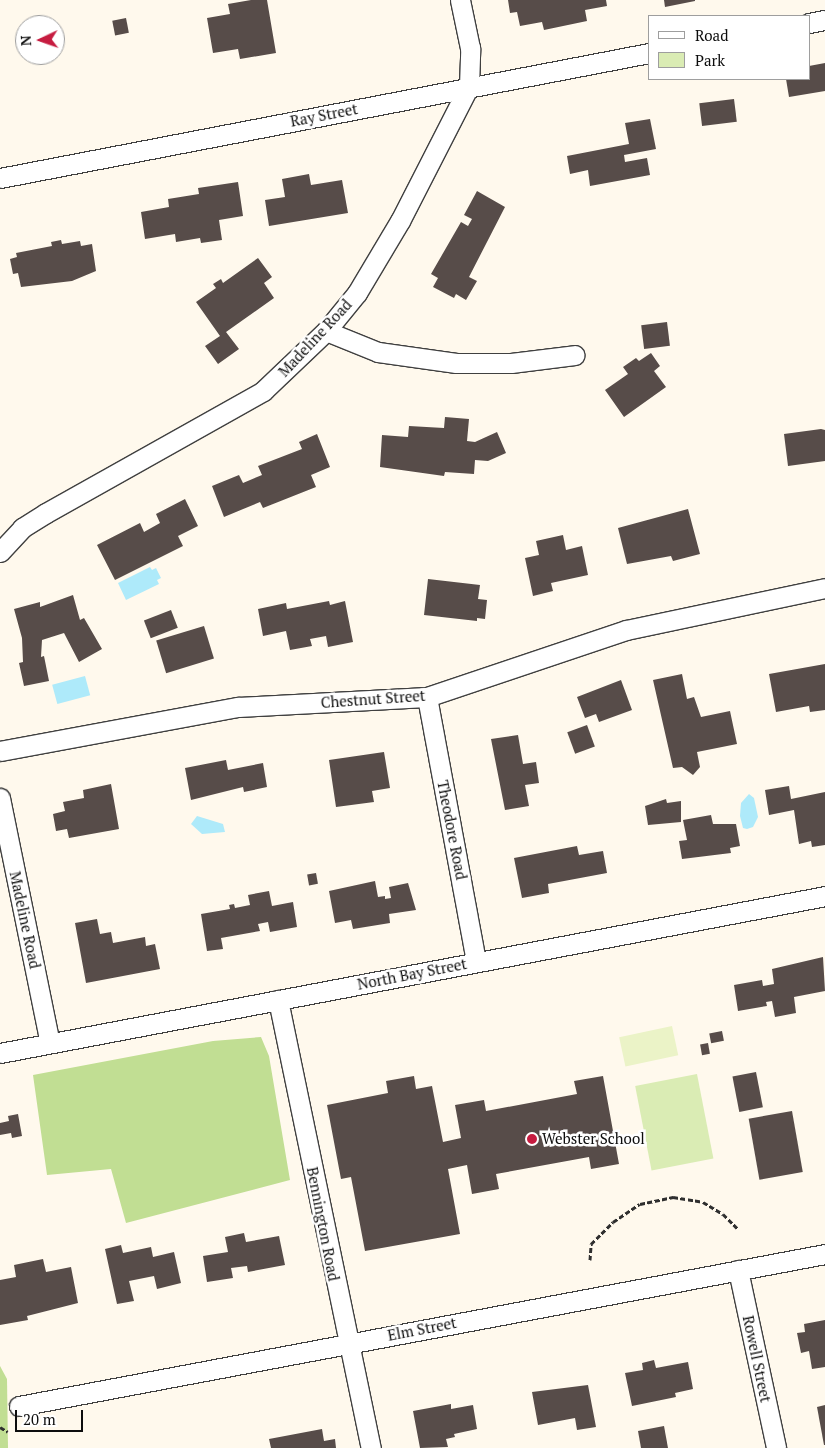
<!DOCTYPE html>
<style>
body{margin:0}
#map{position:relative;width:825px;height:1448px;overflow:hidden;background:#fff9ed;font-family:"PT Serif",serif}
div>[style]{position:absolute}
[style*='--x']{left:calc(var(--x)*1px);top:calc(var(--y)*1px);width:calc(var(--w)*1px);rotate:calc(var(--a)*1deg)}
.green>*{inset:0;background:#daecb4;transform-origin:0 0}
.forest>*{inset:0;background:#c1de93}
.pitch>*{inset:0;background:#ebf3c7;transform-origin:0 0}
.water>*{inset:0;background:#aeeafa;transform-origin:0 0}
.building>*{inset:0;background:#574c49;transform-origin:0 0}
.path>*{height:3px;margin-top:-1.5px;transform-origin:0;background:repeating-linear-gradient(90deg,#2f2f2f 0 5px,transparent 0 7.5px)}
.roads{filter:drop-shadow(1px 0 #404040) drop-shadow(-1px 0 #404040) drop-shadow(0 1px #404040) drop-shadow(0 -1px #404040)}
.street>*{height:19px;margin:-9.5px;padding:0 9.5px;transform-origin:9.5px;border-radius:9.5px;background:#fff}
.dots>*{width:14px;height:14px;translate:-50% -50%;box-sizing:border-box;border:2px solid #fff;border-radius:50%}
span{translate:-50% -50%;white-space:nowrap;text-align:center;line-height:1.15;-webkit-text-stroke:5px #fff;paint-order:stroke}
.street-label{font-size:15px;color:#0d0d0d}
.poi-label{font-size:15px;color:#0d0d0d}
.left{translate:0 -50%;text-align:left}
.legend{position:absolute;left:648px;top:15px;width:162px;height:65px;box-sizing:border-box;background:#fff;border:1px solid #9e9e9e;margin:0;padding:6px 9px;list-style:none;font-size:15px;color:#0d0d0d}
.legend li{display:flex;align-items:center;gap:10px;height:25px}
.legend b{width:25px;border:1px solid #9e9e9e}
.north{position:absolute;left:15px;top:15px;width:50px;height:50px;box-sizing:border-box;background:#fff;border:1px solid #9e9e9e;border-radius:50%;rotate:267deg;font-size:14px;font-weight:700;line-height:20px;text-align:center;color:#0d0d0d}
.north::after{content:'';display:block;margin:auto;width:18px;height:22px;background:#c61c40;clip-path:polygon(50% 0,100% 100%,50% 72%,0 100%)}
.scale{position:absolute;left:15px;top:1410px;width:68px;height:22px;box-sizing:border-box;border:2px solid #0d0d0d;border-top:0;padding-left:6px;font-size:15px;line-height:18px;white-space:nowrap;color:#0d0d0d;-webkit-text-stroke:4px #fff;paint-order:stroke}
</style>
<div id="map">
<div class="green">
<div style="left:697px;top:1074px;width:86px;height:63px;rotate:79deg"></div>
</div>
<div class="forest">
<div style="clip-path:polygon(261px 1037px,269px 1056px,290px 1180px,126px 1223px,111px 1169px,47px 1175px,33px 1075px,213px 1041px)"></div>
<div style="clip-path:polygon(0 1366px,7px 1379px,8px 1448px,0 1448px)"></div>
</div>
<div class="pitch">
<div style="left:672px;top:1026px;width:30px;height:54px;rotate:78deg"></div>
</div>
<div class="water">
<div style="clip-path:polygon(150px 567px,152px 570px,156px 568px,161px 578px,157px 580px,159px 584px,126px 600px,118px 583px)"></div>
<div style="left:85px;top:676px;width:20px;height:34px;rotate:75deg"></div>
<div style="clip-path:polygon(749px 794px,754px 798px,758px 817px,753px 827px,747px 829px,743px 828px,740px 816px,741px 803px)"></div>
<div style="clip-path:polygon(197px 816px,223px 824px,225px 832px,202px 834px,191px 824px)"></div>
</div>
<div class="building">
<div style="clip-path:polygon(251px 0,267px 0,276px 53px,240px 59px,238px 49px,213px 53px,207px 18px,230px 14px,228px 4px)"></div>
<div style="clip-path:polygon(508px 0,606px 0,607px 6px,585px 10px,587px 21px,544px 30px,542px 22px,520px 26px,517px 12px,510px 13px)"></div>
<div style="clip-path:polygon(664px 0,695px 0,695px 1px,665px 7px)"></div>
<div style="left:126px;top:18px;width:15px;height:14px;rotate:79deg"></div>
<div style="clip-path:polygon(825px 63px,825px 91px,789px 97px,786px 79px,809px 79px,809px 66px)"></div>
<div style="left:734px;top:99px;width:23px;height:35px;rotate:83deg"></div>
<div style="clip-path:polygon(650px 119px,656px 149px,624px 155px,625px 162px,647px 158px,650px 175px,590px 186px,588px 170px,570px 174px,567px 156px,629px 144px,625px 123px)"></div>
<div style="clip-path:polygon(309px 174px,311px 185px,342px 180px,348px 213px,269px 226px,265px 200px,285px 197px,282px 179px)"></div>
<div style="clip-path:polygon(238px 182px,243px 216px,219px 220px,222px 240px,201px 243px,200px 238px,176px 242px,175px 234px,145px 239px,141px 212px,169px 207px,168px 199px,199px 194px,198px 188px)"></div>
<div style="clip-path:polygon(477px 191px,505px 207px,469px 277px,477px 281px,466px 300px,456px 294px,454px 298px,433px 287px,438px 278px,431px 274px,461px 222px,468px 226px,472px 219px,464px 215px)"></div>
<div style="clip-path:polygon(61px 240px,62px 244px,80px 241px,81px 246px,92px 244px,96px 271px,72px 281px,21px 287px,18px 273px,13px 274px,10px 259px,17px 257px,16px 253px,52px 246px,51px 242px)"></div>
<div style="clip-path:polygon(258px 258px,272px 277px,264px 283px,274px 298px,226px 332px,239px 349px,218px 364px,205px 346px,220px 336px,196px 302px,216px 288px,213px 284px,221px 279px,223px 283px)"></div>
<div style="left:667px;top:322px;width:24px;height:26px;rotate:83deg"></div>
<div style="clip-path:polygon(651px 353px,660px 366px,654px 371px,666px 387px,624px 417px,605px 390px,628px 374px,623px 367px,636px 358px,639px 361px)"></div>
<div style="clip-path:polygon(445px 417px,469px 419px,467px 441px,475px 442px,497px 432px,506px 453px,488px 461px,475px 460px,474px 474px,445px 472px,444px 476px,380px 467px,382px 435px,408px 437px,409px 426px,444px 428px)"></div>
<div style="clip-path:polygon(821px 429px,825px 430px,825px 461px,788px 466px,784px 434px)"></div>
<div style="clip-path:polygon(317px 434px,330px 467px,311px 475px,316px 487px,263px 508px,260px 502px,224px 517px,212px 486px,239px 475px,243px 483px,262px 475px,258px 466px,302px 449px,299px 442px)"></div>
<div style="clip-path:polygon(185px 499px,198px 526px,178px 536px,183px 546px,115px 580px,97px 545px,140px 523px,144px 532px,160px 523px,156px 514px)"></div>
<div style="clip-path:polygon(688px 509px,700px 554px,673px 561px,671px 556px,627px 564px,618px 528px)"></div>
<div style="clip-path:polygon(563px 535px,566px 550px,582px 546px,588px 575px,551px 583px,553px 591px,533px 596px,525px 558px,539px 555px,536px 541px)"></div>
<div style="clip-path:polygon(428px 579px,480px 585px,478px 599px,487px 600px,485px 619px,477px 618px,477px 621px,424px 615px)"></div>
<div style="clip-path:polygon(73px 595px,80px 620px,84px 618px,102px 649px,79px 662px,64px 633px,42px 640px,41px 657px,44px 656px,49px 681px,24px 686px,19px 663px,23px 662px,22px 638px,14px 609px,40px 602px,40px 607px)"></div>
<div style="clip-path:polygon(329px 601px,330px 605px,345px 601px,353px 642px,328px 647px,326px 636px,310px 639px,312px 646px,290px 650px,286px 631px,263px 636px,258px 609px,286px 603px,287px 609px)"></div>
<div style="left:171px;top:610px;width:19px;height:29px;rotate:69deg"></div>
<div style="left:204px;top:626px;width:34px;height:50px;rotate:73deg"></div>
<div style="clip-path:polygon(825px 664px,825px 710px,810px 712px,809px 706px,776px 712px,769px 674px)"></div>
<div style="clip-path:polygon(682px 674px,687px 699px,694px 697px,701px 717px,730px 711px,737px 744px,697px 752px,700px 767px,693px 775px,682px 767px,673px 768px,653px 680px)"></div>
<div style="clip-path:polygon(621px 680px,632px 710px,599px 722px,596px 714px,585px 718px,577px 697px)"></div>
<div style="left:587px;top:725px;width:23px;height:21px;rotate:70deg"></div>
<div style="clip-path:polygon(518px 735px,523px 764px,536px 762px,539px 783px,525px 785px,529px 806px,505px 810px,491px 739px)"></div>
<div style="clip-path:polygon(384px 752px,390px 788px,372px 791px,374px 802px,336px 807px,329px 760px)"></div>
<div style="clip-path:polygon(226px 760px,228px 770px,263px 763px,267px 787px,244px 792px,243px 787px,191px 800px,185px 768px)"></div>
<div style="clip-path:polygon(111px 784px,119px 829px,69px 838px,67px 829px,56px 831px,53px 814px,65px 811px,63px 802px,84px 798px,83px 790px)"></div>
<div style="clip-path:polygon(789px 786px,791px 799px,825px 792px,825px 845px,812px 847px,811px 841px,799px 844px,794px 810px,769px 815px,765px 790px)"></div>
<div style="clip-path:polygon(666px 799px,667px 803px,681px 801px,681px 822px,648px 825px,645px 806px)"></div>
<div style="clip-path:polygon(711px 815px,713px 824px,736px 824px,740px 846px,730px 848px,731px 853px,682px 859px,679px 841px,687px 840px,683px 820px)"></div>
<div style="clip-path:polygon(577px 846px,579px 855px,603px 851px,607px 873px,548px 884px,549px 893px,522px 898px,514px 858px)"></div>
<div style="left:316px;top:873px;width:11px;height:9px;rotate:80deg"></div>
<div style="clip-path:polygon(375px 881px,378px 897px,385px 896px,385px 899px,391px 898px,389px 887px,408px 883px,416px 910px,389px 914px,390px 923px,353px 929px,351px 920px,335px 923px,329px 891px)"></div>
<div style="clip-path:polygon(269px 891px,272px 906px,293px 902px,297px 927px,270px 932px,268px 922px,258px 924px,260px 931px,221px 938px,223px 949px,207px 951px,201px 914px,230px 909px,229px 905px,234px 904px,235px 908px,250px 905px,248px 895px)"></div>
<div style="clip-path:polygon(97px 919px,100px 934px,111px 932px,113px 943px,145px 937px,146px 946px,155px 944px,160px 969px,86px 983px,75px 923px)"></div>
<div style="clip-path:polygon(823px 957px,825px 991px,794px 997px,796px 1013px,775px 1017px,772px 1001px,766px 1002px,767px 1006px,738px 1011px,734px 985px,762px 980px,763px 986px,774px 984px,772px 969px)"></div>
<div style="left:722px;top:1031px;width:10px;height:13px;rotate:79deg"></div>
<div style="left:708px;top:1043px;width:11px;height:8px;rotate:80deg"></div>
<div style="left:756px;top:1072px;width:36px;height:24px;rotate:79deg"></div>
<div style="clip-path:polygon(414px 1076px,416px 1089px,432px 1086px,443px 1142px,461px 1138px,455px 1105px,484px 1100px,486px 1111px,577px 1094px,574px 1081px,603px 1076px,619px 1164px,591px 1169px,589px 1157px,496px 1174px,499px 1189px,472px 1194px,467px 1165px,448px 1169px,460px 1234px,365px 1251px,351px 1177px,341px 1179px,327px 1105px,388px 1093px,386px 1081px)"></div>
<div style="left:792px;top:1111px;width:62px;height:44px;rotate:80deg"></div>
<div style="clip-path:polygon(18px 1114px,22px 1136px,12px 1138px,11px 1133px,0 1135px,0 1123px,9px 1121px,8px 1116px)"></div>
<div style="clip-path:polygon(244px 1233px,246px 1242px,279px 1236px,285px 1265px,248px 1272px,247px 1266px,231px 1268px,233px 1278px,207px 1282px,203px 1256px,228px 1252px,225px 1237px)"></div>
<div style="clip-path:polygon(121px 1245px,123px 1253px,151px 1247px,153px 1257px,174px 1252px,181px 1283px,157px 1289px,154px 1276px,129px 1281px,134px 1301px,117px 1304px,105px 1249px)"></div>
<div style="clip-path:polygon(43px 1259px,46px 1272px,71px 1267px,78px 1303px,27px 1316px,28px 1320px,0 1325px,0 1280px,16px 1277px,14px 1265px)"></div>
<div style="clip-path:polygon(825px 1320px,825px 1367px,812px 1369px,809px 1351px,801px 1353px,797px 1333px,805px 1332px,804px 1324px)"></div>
<div style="clip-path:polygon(654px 1360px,656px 1368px,688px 1362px,693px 1389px,675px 1393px,676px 1397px,632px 1406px,625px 1373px,643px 1370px,642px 1363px)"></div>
<div style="clip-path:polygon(588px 1385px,596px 1427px,577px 1430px,575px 1418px,538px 1425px,532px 1392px)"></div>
<div style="clip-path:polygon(451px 1404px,451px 1409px,473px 1405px,477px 1429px,454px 1434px,455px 1437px,446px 1439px,448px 1447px,420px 1448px,413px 1411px)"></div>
<div style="clip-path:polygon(825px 1405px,825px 1445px,824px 1445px,817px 1407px)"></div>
<div style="clip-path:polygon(664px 1426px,668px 1448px,641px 1448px,638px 1431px)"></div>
<div style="clip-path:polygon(322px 1429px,324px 1441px,335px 1439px,336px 1448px,271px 1448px,269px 1439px)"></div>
</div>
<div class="path">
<div style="--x:590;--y:1260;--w:16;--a:-86"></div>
<div style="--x:591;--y:1244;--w:31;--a:-45"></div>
<div style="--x:613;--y:1222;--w:32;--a:-34"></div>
<div style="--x:640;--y:1204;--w:34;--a:-12"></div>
<div style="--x:673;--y:1197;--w:30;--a:9"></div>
<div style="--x:703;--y:1202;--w:23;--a:31"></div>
<div style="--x:723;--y:1214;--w:20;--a:45"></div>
<div style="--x:0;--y:1427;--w:9;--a:32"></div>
</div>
<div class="roads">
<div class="street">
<div style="--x:809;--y:23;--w:16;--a:-11"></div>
<div style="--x:0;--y:178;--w:661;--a:-10.9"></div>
<div style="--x:326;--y:331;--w:56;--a:22"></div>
<div style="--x:378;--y:352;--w:79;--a:8"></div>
<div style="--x:456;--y:363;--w:55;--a:0"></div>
<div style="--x:511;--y:363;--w:64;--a:-7.1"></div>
<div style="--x:0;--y:552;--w:33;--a:-47"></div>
<div style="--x:22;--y:528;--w:28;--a:-32"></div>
<div style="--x:46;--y:513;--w:249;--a:-29.3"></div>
<div style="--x:263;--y:391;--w:87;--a:-43.6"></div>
<div style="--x:326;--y:331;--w:49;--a:-50.8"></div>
<div style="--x:357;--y:293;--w:84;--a:-59.2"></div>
<div style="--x:400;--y:221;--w:152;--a:-62.9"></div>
<div style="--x:469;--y:86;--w:38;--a:-88"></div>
<div style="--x:470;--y:48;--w:49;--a:-101.8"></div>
<div style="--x:427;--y:697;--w:269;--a:79.5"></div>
<div style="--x:0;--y:751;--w:242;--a:-10.5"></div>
<div style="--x:238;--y:707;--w:189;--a:-3"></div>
<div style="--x:427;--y:697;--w:210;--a:-18.6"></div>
<div style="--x:626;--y:630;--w:203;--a:-11.9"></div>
<div style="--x:0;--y:798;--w:250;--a:78.5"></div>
<div style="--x:278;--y:1000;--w:458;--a:78.3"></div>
<div style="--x:0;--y:1053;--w:840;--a:-10.77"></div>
<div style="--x:738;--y:1270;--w:182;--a:77.9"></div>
<div style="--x:19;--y:1406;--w:820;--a:-10.68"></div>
</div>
</div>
<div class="dots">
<div style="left:532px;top:1139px;background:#c61c40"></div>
</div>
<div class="street-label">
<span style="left:324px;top:115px;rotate:-11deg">Ray Street</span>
<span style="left:315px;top:338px;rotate:-47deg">Madeline Road</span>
<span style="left:373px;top:699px;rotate:-4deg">Chestnut Street</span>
<span style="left:452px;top:830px;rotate:79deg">Theodore Road</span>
<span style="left:25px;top:920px;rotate:78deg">Madeline Road</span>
<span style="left:412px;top:974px;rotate:-11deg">North Bay Street</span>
<span style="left:323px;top:1224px;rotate:79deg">Bennington Road</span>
<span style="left:422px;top:1329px;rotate:-11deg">Elm Street</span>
<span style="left:757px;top:1359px;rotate:78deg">Rowell Street</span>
</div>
<div class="poi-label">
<span class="left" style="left:542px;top:1139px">Webster School</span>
</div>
<ul class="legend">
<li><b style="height:6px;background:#fff"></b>Road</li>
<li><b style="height:14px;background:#daecb4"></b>Park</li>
</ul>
<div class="north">N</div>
<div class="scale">20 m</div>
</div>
